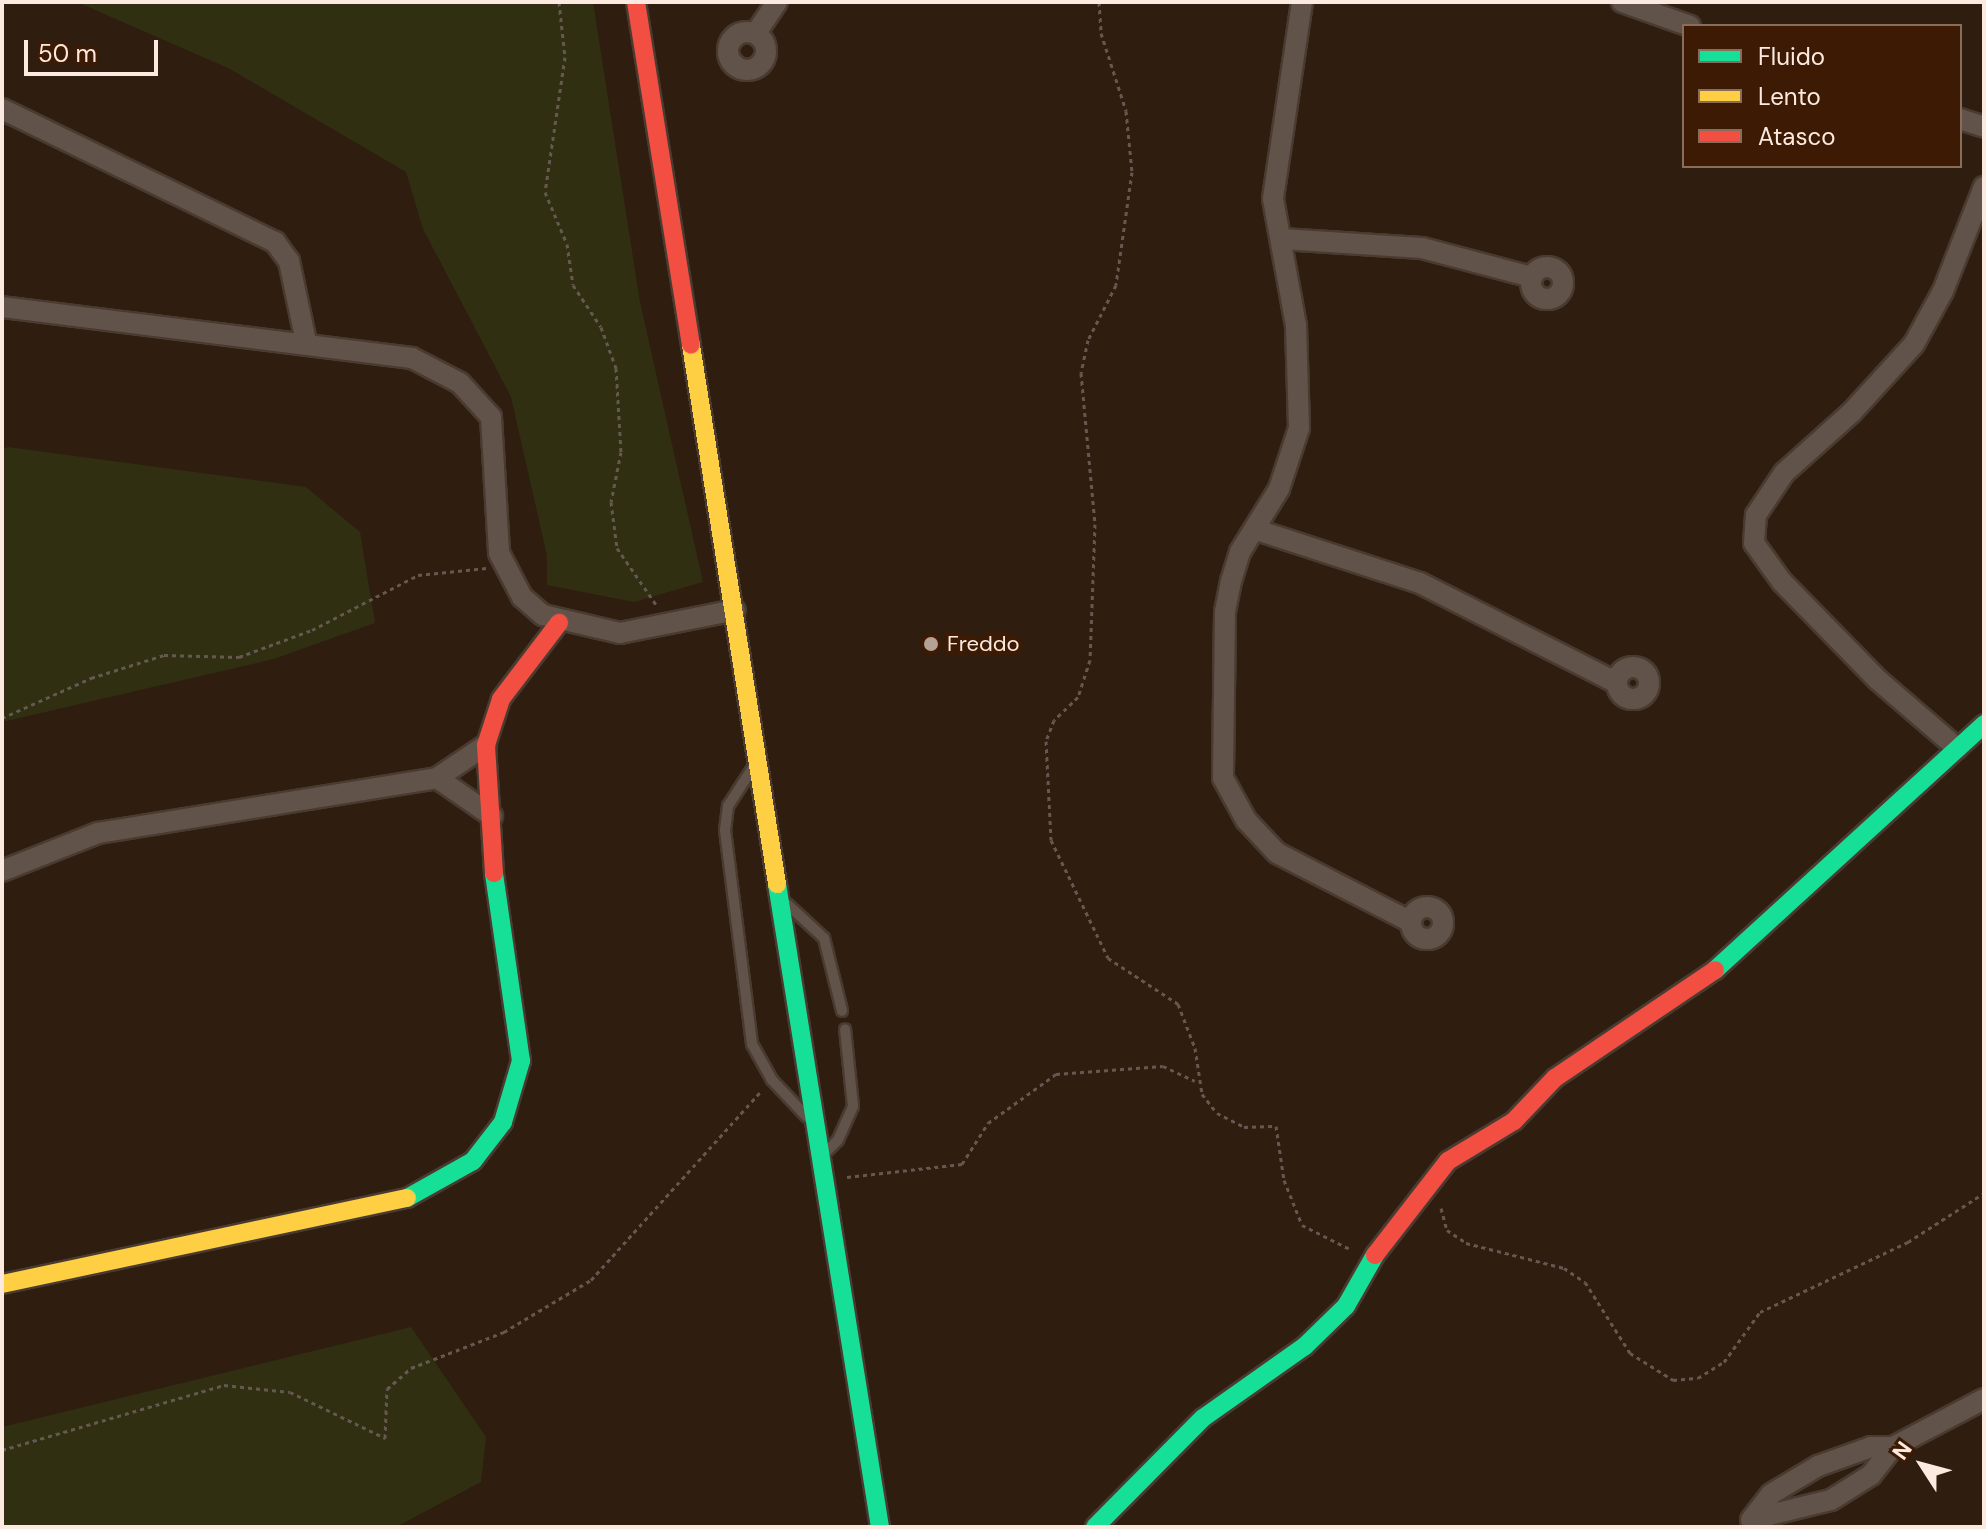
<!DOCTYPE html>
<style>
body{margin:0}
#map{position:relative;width:1986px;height:1529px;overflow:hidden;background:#2f1d10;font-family:"DM Sans",sans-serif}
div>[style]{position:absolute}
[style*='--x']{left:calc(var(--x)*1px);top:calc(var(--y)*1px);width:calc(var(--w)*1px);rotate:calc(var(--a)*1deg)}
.green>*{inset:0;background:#302f11}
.path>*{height:3px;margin-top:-1.5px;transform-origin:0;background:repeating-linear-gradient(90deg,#655851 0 4px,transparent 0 8px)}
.roads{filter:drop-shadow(2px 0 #493b30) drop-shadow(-2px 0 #493b30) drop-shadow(0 2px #493b30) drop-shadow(0 -2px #493b30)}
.lane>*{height:10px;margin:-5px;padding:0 5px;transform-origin:5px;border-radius:5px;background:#61534a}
.street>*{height:20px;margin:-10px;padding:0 10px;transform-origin:10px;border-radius:10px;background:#61534a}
.street>.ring{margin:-10px;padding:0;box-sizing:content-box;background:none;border:20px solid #61534a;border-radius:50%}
.fast>*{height:18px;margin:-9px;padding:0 9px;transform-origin:9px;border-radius:9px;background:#16e098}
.slow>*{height:18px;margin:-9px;padding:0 9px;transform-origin:9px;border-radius:9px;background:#ffcf43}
.jam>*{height:18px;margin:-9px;padding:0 9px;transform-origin:9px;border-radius:9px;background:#f24e42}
.dots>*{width:22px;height:22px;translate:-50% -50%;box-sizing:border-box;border:4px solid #3c1a03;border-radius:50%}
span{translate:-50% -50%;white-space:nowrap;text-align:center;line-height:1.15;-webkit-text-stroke:8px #3c1a03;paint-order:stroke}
.poi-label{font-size:22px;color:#fceae0}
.left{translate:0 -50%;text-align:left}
.frame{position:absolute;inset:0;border:4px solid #fceae0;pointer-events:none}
.legend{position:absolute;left:1682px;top:24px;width:280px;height:144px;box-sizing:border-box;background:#3c1a03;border:2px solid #896d5b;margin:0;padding:10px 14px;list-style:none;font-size:24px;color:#fceae0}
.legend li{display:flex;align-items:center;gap:16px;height:40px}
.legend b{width:40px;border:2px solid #896d5b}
.north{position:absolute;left:1882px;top:1425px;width:80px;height:80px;-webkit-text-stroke:6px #3c1a03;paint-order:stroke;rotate:306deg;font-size:22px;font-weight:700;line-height:32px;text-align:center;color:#fceae0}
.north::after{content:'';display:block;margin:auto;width:28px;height:36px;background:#fceae0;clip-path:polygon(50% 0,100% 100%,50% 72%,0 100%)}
.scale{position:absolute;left:24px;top:40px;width:134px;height:36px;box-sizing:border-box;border:4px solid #fceae0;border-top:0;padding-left:10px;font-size:24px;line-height:28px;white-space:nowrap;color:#fceae0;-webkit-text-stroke:6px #3c1a03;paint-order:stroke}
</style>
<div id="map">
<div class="green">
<div style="clip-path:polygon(77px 2px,593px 2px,640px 302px,703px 582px,634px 602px,547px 585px,547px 556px,511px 397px,423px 229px,406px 172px,230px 69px)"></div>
<div style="clip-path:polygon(8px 447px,306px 487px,360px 532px,375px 623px,274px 659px,2px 722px,2px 449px)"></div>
<div style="clip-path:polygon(411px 1327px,486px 1437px,481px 1482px,396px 1527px,2px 1527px,2px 1427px)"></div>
</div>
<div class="path">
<div style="--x:559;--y:2;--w:55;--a:83.8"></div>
<div style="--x:565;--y:57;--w:136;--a:98.4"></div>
<div style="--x:545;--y:192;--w:56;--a:67.1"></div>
<div style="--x:567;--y:244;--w:41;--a:81.7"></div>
<div style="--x:573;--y:285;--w:50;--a:56.3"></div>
<div style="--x:601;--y:327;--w:44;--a:69.9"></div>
<div style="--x:616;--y:368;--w:84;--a:86.6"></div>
<div style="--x:621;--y:452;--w:51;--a:101.3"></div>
<div style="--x:611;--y:502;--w:46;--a:82.6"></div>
<div style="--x:617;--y:548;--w:70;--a:55.4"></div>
<div style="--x:1099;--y:2;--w:31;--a:86"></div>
<div style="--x:1101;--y:33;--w:82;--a:72.2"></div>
<div style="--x:1126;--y:111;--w:61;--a:84.4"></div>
<div style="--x:1132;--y:172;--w:114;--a:98.1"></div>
<div style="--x:1116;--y:285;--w:62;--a:117"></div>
<div style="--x:1088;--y:340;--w:34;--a:102"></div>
<div style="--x:1081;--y:373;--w:152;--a:84.7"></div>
<div style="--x:1095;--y:524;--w:136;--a:92.1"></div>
<div style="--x:1090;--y:660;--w:39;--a:108"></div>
<div style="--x:1078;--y:697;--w:33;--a:136"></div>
<div style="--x:1054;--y:720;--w:22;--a:111"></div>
<div style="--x:1046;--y:741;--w:99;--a:87.1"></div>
<div style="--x:1051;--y:840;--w:131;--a:64.2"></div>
<div style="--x:1108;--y:958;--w:84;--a:33.3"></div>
<div style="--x:1178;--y:1004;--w:47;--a:68.9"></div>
<div style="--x:1195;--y:1048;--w:47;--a:81.3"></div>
<div style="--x:1202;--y:1094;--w:24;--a:52"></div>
<div style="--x:1217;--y:1113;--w:30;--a:27"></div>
<div style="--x:1244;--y:1127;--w:32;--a:-2"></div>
<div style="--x:1276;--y:1126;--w:55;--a:81.6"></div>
<div style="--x:1284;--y:1180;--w:48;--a:68.2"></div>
<div style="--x:1302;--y:1225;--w:56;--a:26.6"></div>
<div style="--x:2;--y:718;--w:98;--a:-24.2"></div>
<div style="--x:91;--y:678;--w:77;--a:-17.5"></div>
<div style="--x:164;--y:655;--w:75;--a:1.5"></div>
<div style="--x:239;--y:657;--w:78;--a:-20.3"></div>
<div style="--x:312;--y:630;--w:119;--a:-27.4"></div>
<div style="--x:418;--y:575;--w:69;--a:-5.8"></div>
<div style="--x:847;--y:1177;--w:116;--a:-6.4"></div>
<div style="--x:962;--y:1164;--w:49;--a:-57.6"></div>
<div style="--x:988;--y:1123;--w:84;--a:-35.8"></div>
<div style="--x:1056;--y:1074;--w:107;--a:-4.3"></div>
<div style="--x:1163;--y:1066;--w:35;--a:25"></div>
<div style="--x:1441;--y:1208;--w:23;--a:75"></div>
<div style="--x:1447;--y:1230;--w:23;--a:34"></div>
<div style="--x:1466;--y:1243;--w:101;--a:14.3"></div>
<div style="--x:1564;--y:1268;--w:25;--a:34"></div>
<div style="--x:1585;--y:1282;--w:84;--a:57.6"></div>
<div style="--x:1630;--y:1353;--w:51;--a:32.1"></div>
<div style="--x:1673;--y:1380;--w:25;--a:-5"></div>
<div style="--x:1698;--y:1378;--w:31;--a:-32"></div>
<div style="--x:1724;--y:1362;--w:62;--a:-54.2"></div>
<div style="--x:1760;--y:1312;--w:164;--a:-25.3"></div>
<div style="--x:1908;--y:1242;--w:90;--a:-32.8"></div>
<div style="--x:2;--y:1450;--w:231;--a:-16.3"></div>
<div style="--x:224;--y:1385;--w:66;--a:6.1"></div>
<div style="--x:290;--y:1392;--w:106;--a:25.8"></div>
<div style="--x:385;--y:1438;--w:49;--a:-87.7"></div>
<div style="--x:387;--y:1389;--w:32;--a:-41"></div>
<div style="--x:411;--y:1368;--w:100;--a:-21.2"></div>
<div style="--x:504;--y:1332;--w:101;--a:-30.9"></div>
<div style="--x:591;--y:1280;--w:254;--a:-48"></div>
</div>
<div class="roads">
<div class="lane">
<div style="--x:754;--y:766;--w:48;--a:123"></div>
<div style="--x:728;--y:806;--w:24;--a:97"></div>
<div style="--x:725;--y:830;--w:216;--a:82.8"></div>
<div style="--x:752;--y:1044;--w:41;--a:60.9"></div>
<div style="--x:772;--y:1080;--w:51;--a:46.6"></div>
<div style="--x:787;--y:904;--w:50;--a:42.6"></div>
<div style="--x:824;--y:938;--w:75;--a:76.1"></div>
<div style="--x:825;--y:1153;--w:18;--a:-45"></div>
<div style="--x:838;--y:1140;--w:37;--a:-66"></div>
<div style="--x:853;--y:1106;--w:77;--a:-95.9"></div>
</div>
<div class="street">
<div style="--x:1302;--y:2;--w:199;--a:98.4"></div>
<div style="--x:1273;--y:199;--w:129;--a:79.7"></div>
<div style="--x:1296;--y:326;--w:102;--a:88.3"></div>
<div style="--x:1299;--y:428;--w:64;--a:108.2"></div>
<div style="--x:1279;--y:489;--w:74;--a:121.8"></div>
<div style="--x:1240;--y:552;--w:30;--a:107"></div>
<div style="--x:1231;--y:581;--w:32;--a:101"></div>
<div style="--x:1225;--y:612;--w:166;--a:90.7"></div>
<div style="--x:1223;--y:778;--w:48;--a:61.3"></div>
<div style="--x:1246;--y:820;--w:45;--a:46.8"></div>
<div style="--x:1277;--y:853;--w:151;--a:27.2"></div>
<div style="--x:1622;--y:2;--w:72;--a:19.4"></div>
<div class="ring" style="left:728px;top:32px;width:18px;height:18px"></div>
<div style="--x:756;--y:33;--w:37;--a:-56"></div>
<div style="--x:2;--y:109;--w:304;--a:26"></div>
<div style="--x:275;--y:242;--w:24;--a:54"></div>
<div style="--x:289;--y:261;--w:83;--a:78.1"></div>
<div style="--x:1960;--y:119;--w:25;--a:18"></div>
<div style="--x:1282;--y:239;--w:140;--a:3.7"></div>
<div style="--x:1422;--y:248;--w:114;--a:14.8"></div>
<div class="ring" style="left:1531px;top:267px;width:12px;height:12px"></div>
<div style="--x:2;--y:307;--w:413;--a:7.1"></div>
<div style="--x:412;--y:358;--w:54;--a:27.5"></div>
<div style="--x:460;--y:383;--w:46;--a:47.6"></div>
<div style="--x:491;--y:417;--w:136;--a:86.6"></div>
<div style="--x:499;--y:553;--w:50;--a:62.4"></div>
<div style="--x:522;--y:597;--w:28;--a:41"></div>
<div style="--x:543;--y:615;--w:79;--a:13.2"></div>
<div style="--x:620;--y:633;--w:117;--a:-11.3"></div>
<div style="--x:1257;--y:530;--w:171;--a:18"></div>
<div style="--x:1420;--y:583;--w:221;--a:26.9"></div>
<div class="ring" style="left:1617px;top:667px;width:12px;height:12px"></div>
<div style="--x:1957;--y:748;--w:104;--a:-139.3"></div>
<div style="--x:1878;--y:680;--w:137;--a:-134.4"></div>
<div style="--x:1782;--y:582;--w:48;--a:-125.7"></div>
<div style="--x:1754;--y:543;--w:28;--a:-86"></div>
<div style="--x:1756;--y:515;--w:50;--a:-56.3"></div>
<div style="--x:1784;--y:473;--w:91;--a:-41.9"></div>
<div style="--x:1852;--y:412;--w:92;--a:-47.6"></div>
<div style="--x:1914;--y:344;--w:60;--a:-61.3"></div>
<div style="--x:1943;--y:291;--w:112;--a:-68.5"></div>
<div style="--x:437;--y:778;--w:67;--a:34.6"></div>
<div style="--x:2;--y:871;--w:103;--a:-21.6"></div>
<div style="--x:98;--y:833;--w:343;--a:-9.2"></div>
<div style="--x:437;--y:778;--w:59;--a:-34"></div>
<div class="ring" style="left:1411px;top:907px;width:12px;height:12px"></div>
<div style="--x:1753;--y:1519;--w:80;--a:-13.7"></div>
<div style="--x:1831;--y:1500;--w:47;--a:-32"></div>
<div style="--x:1871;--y:1475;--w:36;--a:-52"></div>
<div style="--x:1893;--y:1447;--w:103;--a:-27.8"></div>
<div style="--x:1751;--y:1520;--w:33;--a:-52"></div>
<div style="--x:1771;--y:1494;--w:55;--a:-30.8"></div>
<div style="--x:1818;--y:1466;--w:56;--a:-19.7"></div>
<div style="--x:1871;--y:1447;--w:22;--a:0"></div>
</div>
<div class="fast">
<div style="--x:777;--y:884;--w:651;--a:80.9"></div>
<div style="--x:1715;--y:970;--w:365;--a:-42.4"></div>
<div style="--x:407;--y:1198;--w:76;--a:-29.3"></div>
<div style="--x:473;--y:1161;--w:49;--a:-52.4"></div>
<div style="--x:503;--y:1122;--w:64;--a:-73.6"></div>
<div style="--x:521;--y:1061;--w:190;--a:-98.2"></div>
<div style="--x:1095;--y:1527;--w:153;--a:-45.3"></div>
<div style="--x:1203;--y:1418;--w:125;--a:-35.2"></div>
<div style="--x:1305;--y:1346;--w:57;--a:-44.3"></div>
<div style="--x:1346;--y:1306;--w:59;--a:-60.4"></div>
</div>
<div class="slow">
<div style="--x:691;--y:345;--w:546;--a:80.93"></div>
<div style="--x:2;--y:1284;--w:414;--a:-12"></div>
</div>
<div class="jam">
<div style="--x:636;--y:2;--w:347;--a:80.9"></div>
<div style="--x:494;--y:873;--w:128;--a:-93.6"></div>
<div style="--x:486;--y:745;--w:48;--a:-71.9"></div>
<div style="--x:501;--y:699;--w:96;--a:-52.7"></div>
<div style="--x:1375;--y:1255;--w:119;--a:-52.2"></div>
<div style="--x:1448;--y:1161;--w:77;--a:-31.2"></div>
<div style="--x:1514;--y:1121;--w:59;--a:-46.4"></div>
<div style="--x:1555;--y:1078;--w:193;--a:-34"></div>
</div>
</div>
<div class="dots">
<div style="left:931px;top:644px;background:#b4a297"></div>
</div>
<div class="poi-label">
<span class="left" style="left:947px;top:644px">Freddo</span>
</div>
<div class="frame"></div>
<ul class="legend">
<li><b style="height:10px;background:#16e098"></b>Fluido</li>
<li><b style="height:10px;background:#ffcf43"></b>Lento</li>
<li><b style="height:10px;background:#f24e42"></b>Atasco</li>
</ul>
<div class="north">N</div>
<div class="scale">50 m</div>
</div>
